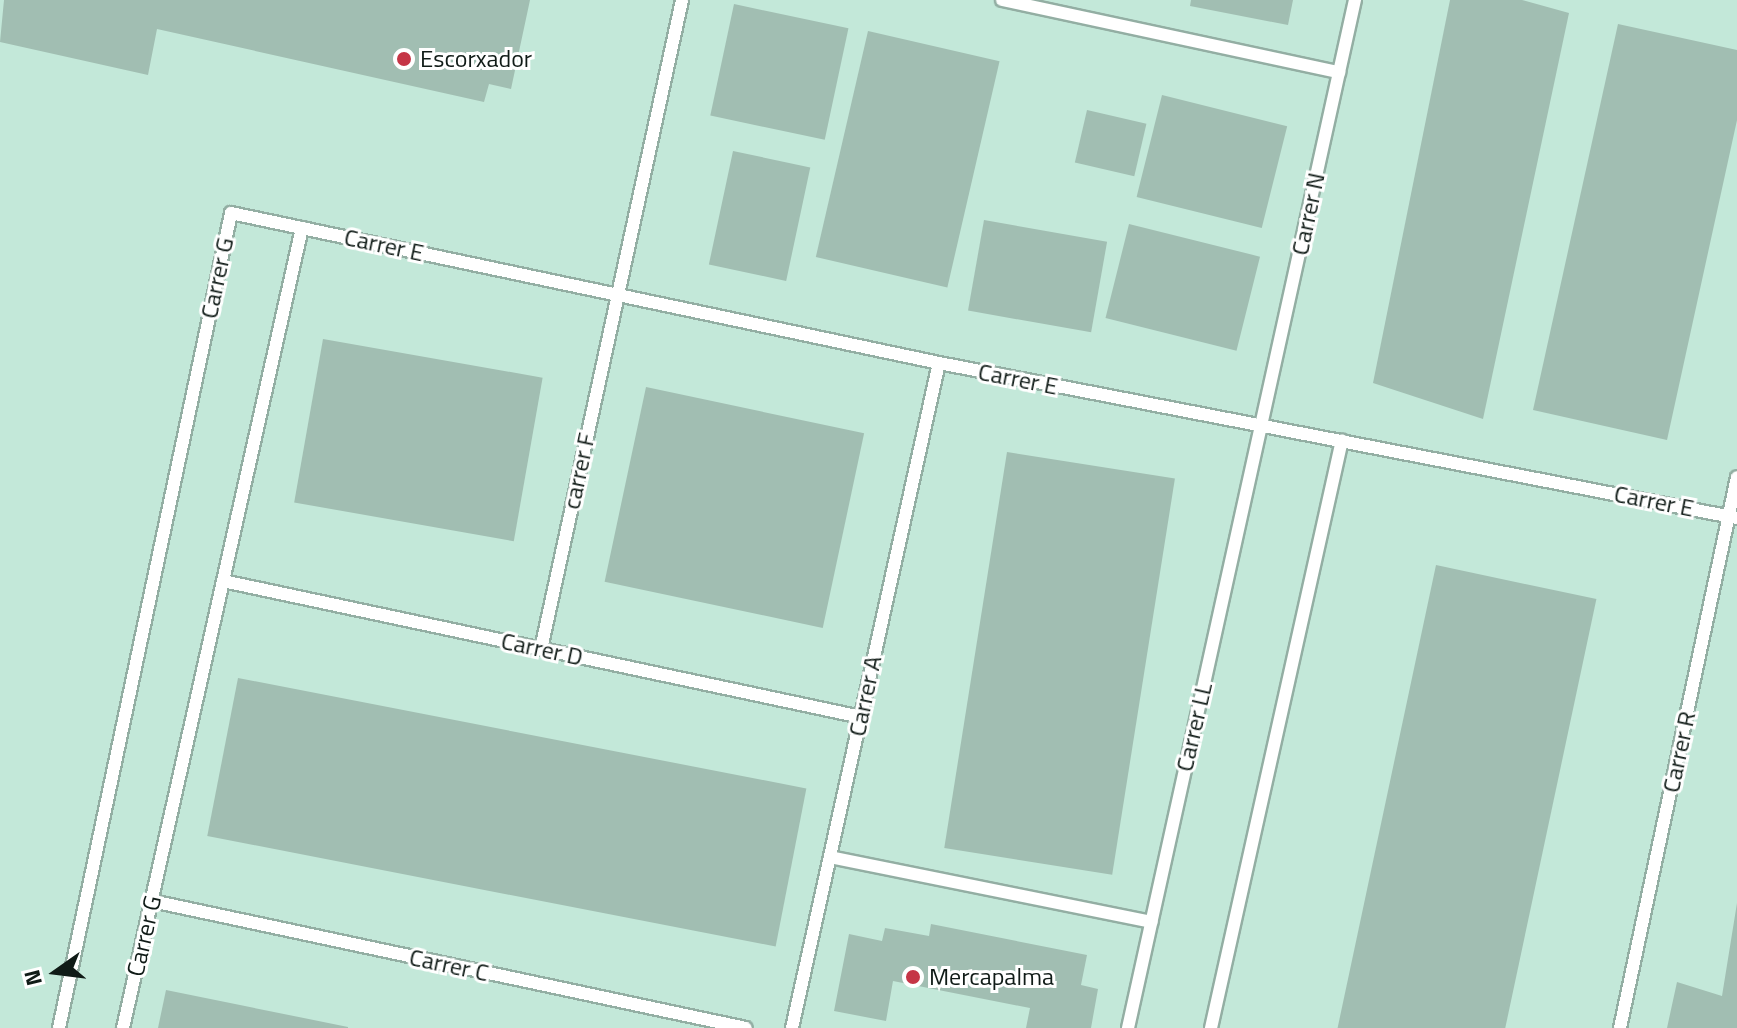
<!DOCTYPE html>
<style>
body{margin:0}
#map{position:relative;width:1737px;height:1028px;overflow:hidden;background:#d6f3e7;font-family:"Titillium Web",sans-serif}
div>[style]{position:absolute}
[style*='--x']{left:calc(var(--x)*1px);top:calc(var(--y)*1px);width:calc(var(--w)*1px);rotate:calc(var(--a)*1deg)}
.built>*{inset:0;background:#c3e8d9;transform-origin:0 0}
.building>*{inset:0;background:#a1beb2;transform-origin:0 0}
.roads{filter:drop-shadow(2px 0 #93aea3) drop-shadow(-2px 0 #93aea3) drop-shadow(0 2px #93aea3) drop-shadow(0 -2px #93aea3)}
.lane>*{height:12px;margin:-6px;padding:0 6px;transform-origin:6px;border-radius:6px;background:#fff}
.dots>*{width:22px;height:22px;translate:-50% -50%;box-sizing:border-box;border:4px solid #fff;border-radius:50%}
span{translate:-50% -50%;white-space:nowrap;text-align:center;line-height:1.15;-webkit-text-stroke:6px #fff;paint-order:stroke}
.poi-label{font-size:24px;color:#101b17}
.left{translate:0 -50%;text-align:left}
.street-label{font-size:24px;color:#101b17}
.north{position:absolute;left:16px;top:932px;width:80px;height:80px;-webkit-text-stroke:6px #fff;paint-order:stroke;rotate:256deg;font-size:22px;font-weight:700;line-height:32px;text-align:center;color:#101b17}
.north::after{content:'';display:block;margin:auto;width:28px;height:36px;background:#101b17;clip-path:polygon(50% 0,100% 100%,50% 72%,0 100%)}
</style>
<div id="map">
<div class="built">
<div style="left:0;top:0;width:1737px;height:1028px"></div>
</div>
<div class="building">
<div style="clip-path:polygon(4px 0,530px 0,511px 89px,489px 84px,484px 102px,157px 29px,148px 75px,0 42px)"></div>
<div style="clip-path:polygon(1191px 0,1293px 0,1288px 25px,1190px 6px)"></div>
<div style="clip-path:polygon(1450px 0,1522px 0,1569px 13px,1483px 419px,1373px 383px)"></div>
<div style="left:734px;top:4px;width:117px;height:114px;rotate:12deg"></div>
<div style="clip-path:polygon(1618px 24px,1737px 50px,1737px 120px,1667px 440px,1533px 410px)"></div>
<div style="left:868px;top:31px;width:135px;height:232px;rotate:13deg"></div>
<div style="left:1162px;top:95px;width:129px;height:105px;rotate:14deg"></div>
<div style="left:1087px;top:110px;width:61px;height:54px;rotate:13deg"></div>
<div style="left:733px;top:151px;width:79px;height:116px;rotate:12deg"></div>
<div style="left:984px;top:220px;width:125px;height:92px;rotate:10deg"></div>
<div style="left:1129px;top:224px;width:135px;height:97px;rotate:14deg"></div>
<div style="left:323px;top:339px;width:223px;height:166px;rotate:10deg"></div>
<div style="left:646px;top:387px;width:223px;height:199px;rotate:12deg"></div>
<div style="left:1007px;top:452px;width:170px;height:401px;rotate:9deg"></div>
<div style="left:1436px;top:565px;width:164px;height:474px;rotate:12deg"></div>
<div style="left:238px;top:678px;width:579px;height:161px;rotate:11deg"></div>
<div style="clip-path:polygon(1737px 903px,1737px 1028px,1667px 1028px,1677px 982px,1722px 996px)"></div>
<div style="clip-path:polygon(931px 924px,1087px 955px,1081px 985px,1098px 989px,1091px 1028px,1026px 1028px,1030px 1008px,893px 981px,886px 1021px,834px 1011px,849px 934px,882px 941px,885px 928px,929px 936px)"></div>
<div style="clip-path:polygon(166px 990px,348px 1027px,348px 1028px,158px 1028px)"></div>
</div>
<div class="roads">
<div class="lane">
<div style="--x:1002;--y:0;--w:345;--a:12.1"></div>
<div style="--x:223;--y:581;--w:652;--a:12.03"></div>
<div style="--x:541;--y:649;--w:664;--a:-77.74"></div>
<div style="--x:830;--y:857;--w:328;--a:11.4"></div>
<div style="--x:152;--y:901;--w:607;--a:12.07"></div>
<div style="--x:59;--y:1028;--w:833;--a:-78.08"></div>
<div style="--x:231;--y:213;--w:724;--a:11.96"></div>
<div style="--x:939;--y:363;--w:813;--a:10.99"></div>
<div style="--x:123;--y:1028;--w:820;--a:-77.39"></div>
<div style="--x:792;--y:1028;--w:681;--a:-77.54"></div>
<div style="--x:1128;--y:1028;--w:1053;--a:-77.55"></div>
<div style="--x:1211;--y:1028;--w:602;--a:-77.44"></div>
<div style="--x:1620;--y:1028;--w:563;--a:-78.01"></div>
</div>
</div>
<div class="dots">
<div style="left:404px;top:59px;background:#c53546"></div>
<div style="left:913px;top:977px;background:#c53546"></div>
</div>
<div class="poi-label">
<span class="left" style="left:420px;top:59px">Escorxador</span>
<span class="left" style="left:929px;top:977px">Mercapalma</span>
</div>
<div class="street-label">
<span style="left:1308px;top:214px;rotate:-78deg">Carrer N</span>
<span style="left:384px;top:245px;rotate:12deg">Carrer E</span>
<span style="left:217px;top:278px;rotate:-78deg">Carrer G</span>
<span style="left:1018px;top:379px;rotate:11deg">Carrer E</span>
<span style="left:579px;top:471px;rotate:-78deg">carrer F</span>
<span style="left:1654px;top:501px;rotate:11deg">Carrer E</span>
<span style="left:542px;top:649px;rotate:12deg">Carrer D</span>
<span style="left:865px;top:696px;rotate:-78deg">Carrer A</span>
<span style="left:1194px;top:727px;rotate:-77deg">Carrer LL</span>
<span style="left:1679px;top:752px;rotate:-78deg">Carrer R</span>
<span style="left:144px;top:936px;rotate:-77deg">Carrer G</span>
<span style="left:449px;top:965px;rotate:12deg">Carrer C</span>
</div>
<div class="north">N</div>
</div>
